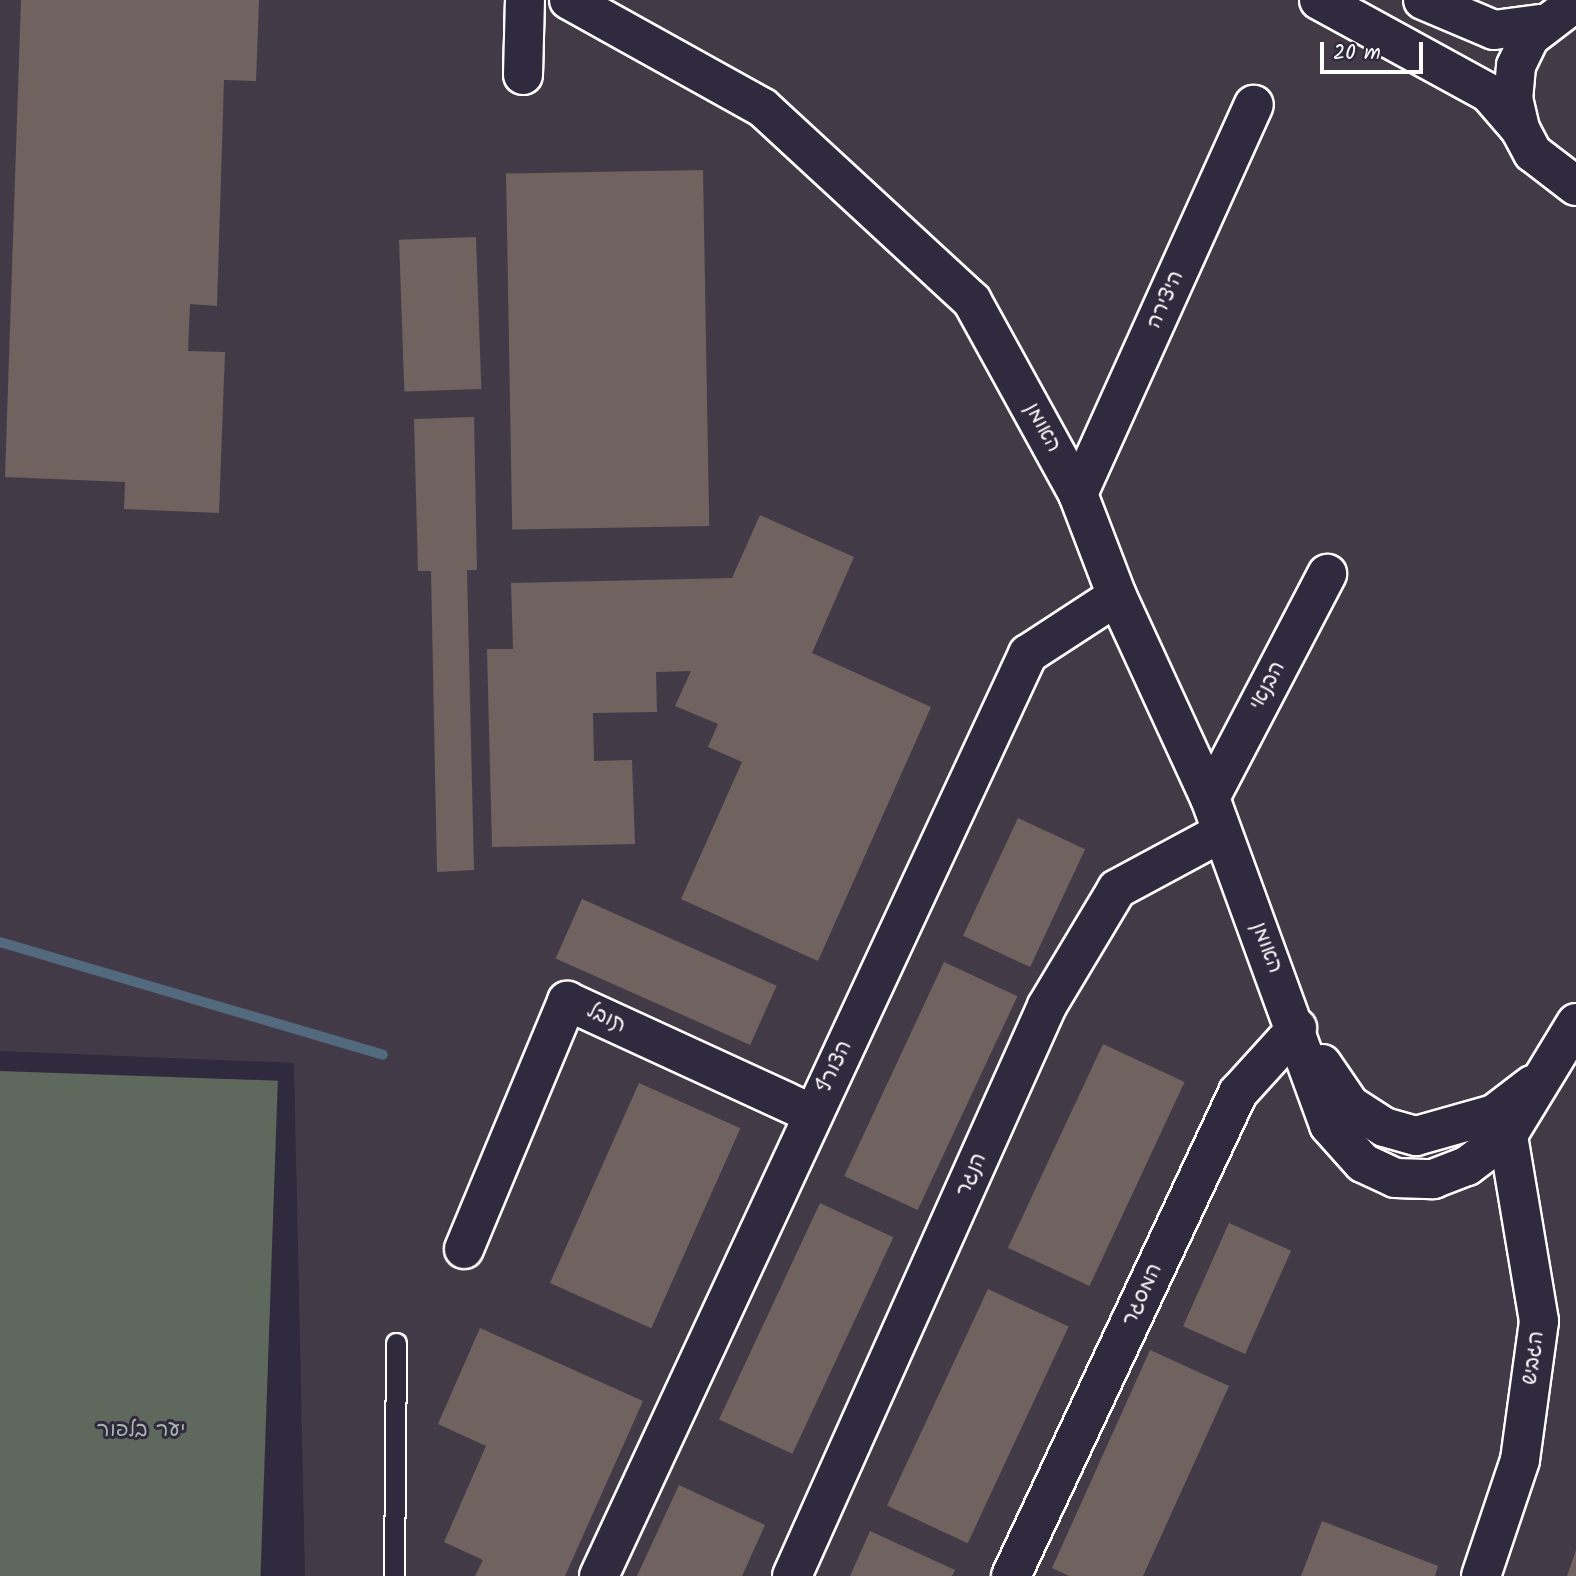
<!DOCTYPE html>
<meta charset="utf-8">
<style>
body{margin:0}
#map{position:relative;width:1576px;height:1576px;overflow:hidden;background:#2f2a3d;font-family:Kalam,"Playpen Sans Hebrew",sans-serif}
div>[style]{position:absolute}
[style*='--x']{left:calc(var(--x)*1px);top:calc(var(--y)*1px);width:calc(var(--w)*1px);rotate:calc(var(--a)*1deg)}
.built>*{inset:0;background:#423b47}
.green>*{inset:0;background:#5e685c;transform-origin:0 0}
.stream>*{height:10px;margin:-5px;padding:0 5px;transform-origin:5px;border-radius:5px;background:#53697e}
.building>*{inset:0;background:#70625e;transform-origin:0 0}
.roads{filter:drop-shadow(2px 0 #fff) drop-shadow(-2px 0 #fff) drop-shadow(0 2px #fff) drop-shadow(0 -2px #fff)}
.lane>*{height:19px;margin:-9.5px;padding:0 9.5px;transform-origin:9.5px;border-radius:9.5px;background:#2f2a3d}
.street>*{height:38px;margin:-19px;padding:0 19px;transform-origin:19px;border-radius:19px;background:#2f2a3d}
.secondary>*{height:38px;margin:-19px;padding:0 19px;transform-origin:19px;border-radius:19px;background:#2f2a3d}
span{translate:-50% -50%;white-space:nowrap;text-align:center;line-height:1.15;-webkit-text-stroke:6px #2f2a3d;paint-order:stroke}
.street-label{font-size:21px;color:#fff}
.park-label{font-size:21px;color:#aeb4ae}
.scale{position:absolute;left:1320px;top:42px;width:103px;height:32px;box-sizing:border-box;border:4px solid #fff;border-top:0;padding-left:9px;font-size:21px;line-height:24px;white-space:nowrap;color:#fff;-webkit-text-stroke:5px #2f2a3d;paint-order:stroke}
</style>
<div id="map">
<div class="built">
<div style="clip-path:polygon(0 0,1576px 0,1576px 1576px,305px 1576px,294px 1063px,0 1051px)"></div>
</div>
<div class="green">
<div style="left:0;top:1071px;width:278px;height:505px;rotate:2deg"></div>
</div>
<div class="stream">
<div style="--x:0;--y:942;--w:399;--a:16.4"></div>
</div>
<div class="building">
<div style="clip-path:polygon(21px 0,259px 0,256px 81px,224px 80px,217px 306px,190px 304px,188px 351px,225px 352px,219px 513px,124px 509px,125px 482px,5px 477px)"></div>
<div style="left:703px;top:170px;width:356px;height:197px;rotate:89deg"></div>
<div style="left:476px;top:237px;width:152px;height:77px;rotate:88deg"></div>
<div style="clip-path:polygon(474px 417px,477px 570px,467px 570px,474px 870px,437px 872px,431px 571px,418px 571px,414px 419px)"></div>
<div style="clip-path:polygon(760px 515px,854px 557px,812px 653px,931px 707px,818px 961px,681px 899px,742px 762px,708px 747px,718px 724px,675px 706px,691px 671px,656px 672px,657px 712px,593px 713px,594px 761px,632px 760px,635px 844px,492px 847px,487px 649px,513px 649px,511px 583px,732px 578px)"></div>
<div style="left:1018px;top:818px;width:74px;height:130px;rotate:25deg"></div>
<div style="left:582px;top:899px;width:213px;height:65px;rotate:24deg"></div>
<div style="left:944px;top:962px;width:81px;height:236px;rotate:25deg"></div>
<div style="left:1103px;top:1044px;width:90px;height:225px;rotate:25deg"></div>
<div style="left:639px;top:1083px;width:111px;height:219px;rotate:24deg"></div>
<div style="left:820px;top:1203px;width:81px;height:239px;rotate:25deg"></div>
<div style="left:1229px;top:1223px;width:68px;height:113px;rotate:24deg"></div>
<div style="left:988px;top:1289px;width:89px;height:239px;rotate:25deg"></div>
<div style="clip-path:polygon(480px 1328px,643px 1401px,565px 1576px,475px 1576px,483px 1560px,444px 1542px,486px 1446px,438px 1424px)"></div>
<div style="clip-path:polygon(1150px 1350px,1229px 1386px,1143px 1576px,1069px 1576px,1052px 1568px)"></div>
<div style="clip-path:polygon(679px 1485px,765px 1525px,742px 1576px,637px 1576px)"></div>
<div style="clip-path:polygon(1322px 1521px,1438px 1566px,1435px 1576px,1301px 1576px)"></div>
<div style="clip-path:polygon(870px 1531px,955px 1570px,952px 1576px,850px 1576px)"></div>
<div style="clip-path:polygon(1576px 1550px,1576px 1576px,1567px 1576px)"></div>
</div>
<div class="roads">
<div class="lane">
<div style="--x:394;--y:1576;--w:233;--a:-89.5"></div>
</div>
<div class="street">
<div style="--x:569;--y:0;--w:222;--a:29.1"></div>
<div style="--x:763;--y:108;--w:284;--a:42.7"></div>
<div style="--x:972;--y:301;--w:220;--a:61.2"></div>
<div style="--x:1078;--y:494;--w:109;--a:69.1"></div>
<div style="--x:1117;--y:596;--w:222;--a:65.3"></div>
<div style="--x:1210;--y:798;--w:348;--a:70"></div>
<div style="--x:1329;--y:1125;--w:51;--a:48.2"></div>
<div style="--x:1363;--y:1163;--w:35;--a:25"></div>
<div style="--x:1395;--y:1178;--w:38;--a:2"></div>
<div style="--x:1433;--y:1179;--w:36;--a:-21"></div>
<div style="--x:1467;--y:1166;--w:51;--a:-37.1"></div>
<div style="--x:1508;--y:1135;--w:131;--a:-58.7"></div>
<div style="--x:523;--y:75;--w:75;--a:-88.5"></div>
<div style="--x:1078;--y:494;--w:427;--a:-65.7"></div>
<div style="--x:1210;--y:798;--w:253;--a:-62.4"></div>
<div style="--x:1322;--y:1064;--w:50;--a:55.7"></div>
<div style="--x:1350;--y:1105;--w:40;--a:32.9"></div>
<div style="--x:1384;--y:1127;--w:33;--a:16"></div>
<div style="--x:1416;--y:1136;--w:81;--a:-15.8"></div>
<div style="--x:1494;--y:1114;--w:48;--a:-37.3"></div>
<div style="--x:464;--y:1249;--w:269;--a:-67.4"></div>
<div style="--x:567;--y:1001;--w:271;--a:24.7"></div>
<div style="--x:599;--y:1576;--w:1017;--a:-65.05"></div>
<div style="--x:1028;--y:654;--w:106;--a:-33.1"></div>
<div style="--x:792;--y:1576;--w:624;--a:-65.9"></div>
<div style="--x:1047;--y:1006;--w:136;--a:-59.1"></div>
<div style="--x:1117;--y:889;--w:118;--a:-28.3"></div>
<div style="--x:1011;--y:1576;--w:534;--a:-64.83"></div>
<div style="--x:1238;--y:1093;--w:88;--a:-47.8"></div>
<div style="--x:1481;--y:1576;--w:122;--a:-71.4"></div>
<div style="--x:1520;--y:1460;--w:140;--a:-82.2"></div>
<div style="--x:1539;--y:1321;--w:189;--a:-99.5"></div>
</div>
<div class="secondary">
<div style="--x:1319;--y:0;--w:194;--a:28.7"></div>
<div style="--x:1489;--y:93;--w:48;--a:49.3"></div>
<div style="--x:1423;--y:0;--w:77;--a:22.9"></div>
<div style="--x:1494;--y:30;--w:46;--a:-7.4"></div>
<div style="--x:1576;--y:2;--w:58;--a:142.7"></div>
<div style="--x:1530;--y:37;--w:32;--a:116"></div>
<div style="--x:1516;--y:66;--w:32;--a:95"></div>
<div style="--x:1513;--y:98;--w:32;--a:77"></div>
<div style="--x:1520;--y:129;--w:27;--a:62"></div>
<div style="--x:1533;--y:153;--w:54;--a:37.5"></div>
</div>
</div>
<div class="street-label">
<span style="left:1166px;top:300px;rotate:-66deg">היצירה</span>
<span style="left:1042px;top:428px;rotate:61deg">האומן</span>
<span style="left:1268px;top:686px;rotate:-62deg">הבנאי</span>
<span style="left:1266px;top:948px;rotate:69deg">האומן</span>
<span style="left:606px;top:1019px;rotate:25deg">תובל</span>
<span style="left:835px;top:1067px;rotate:-65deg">הצורף</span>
<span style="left:972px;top:1175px;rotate:-66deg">הנגר</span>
<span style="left:1143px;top:1295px;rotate:-65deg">המסגר</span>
<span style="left:1534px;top:1358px;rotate:-82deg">הגביש</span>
</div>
<div class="park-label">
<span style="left:141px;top:1431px">יער בלפור</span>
</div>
<div class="scale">20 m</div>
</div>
